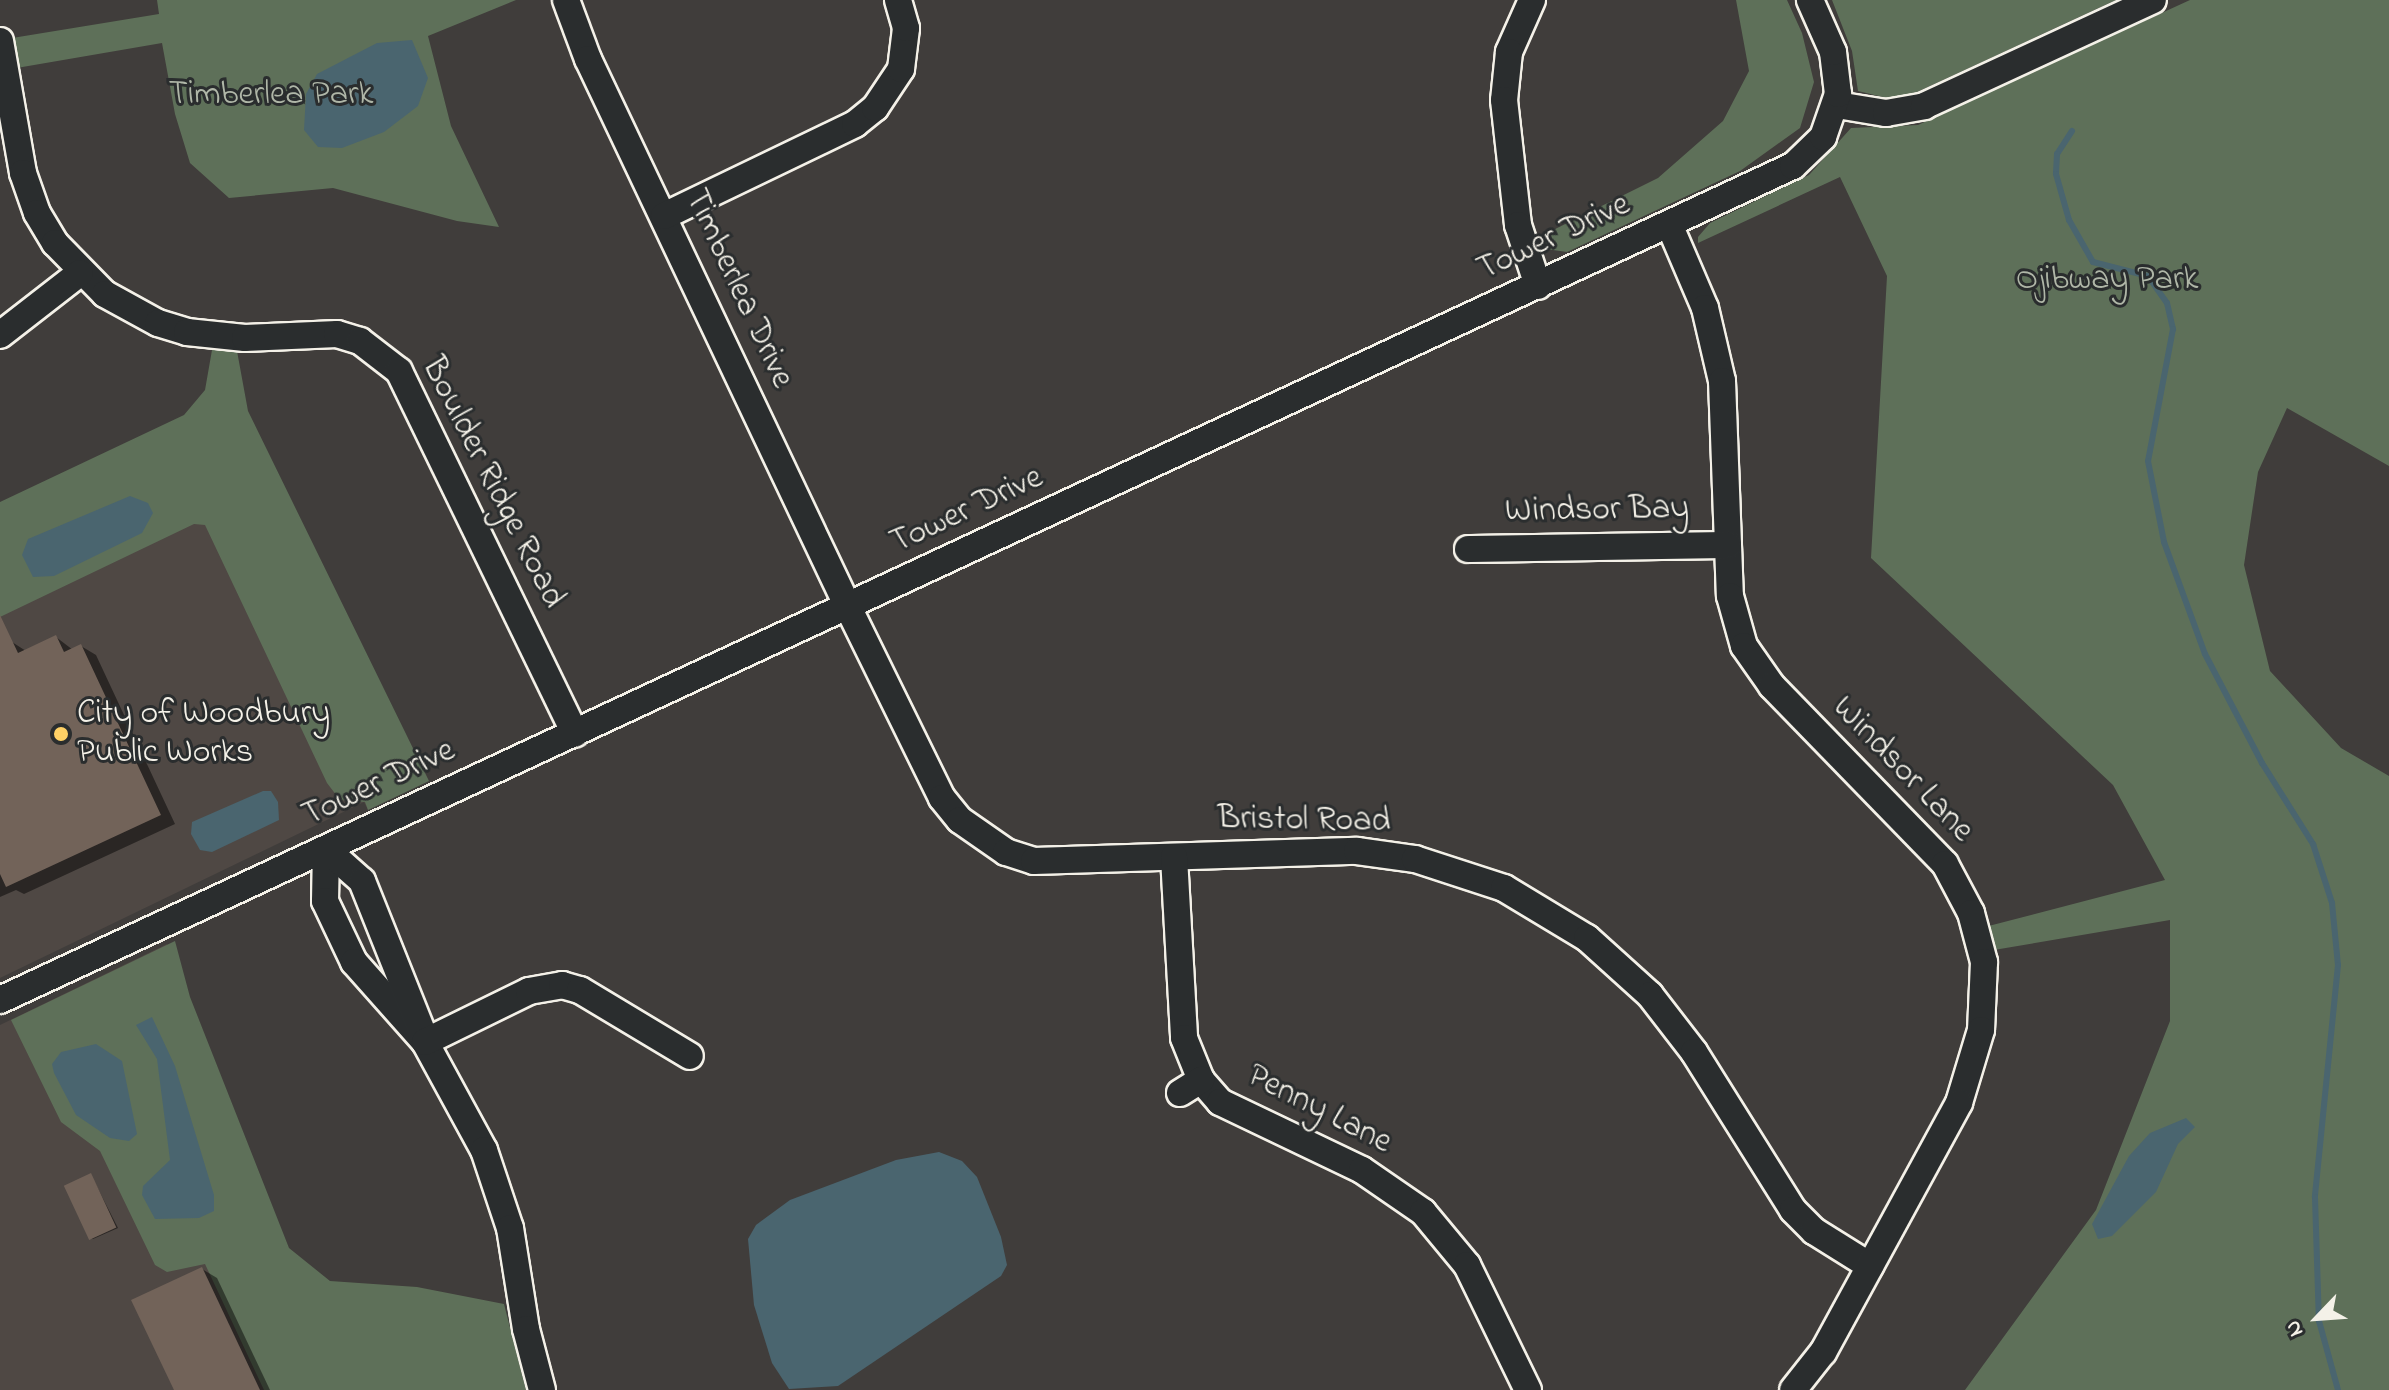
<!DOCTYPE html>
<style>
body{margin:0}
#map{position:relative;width:2389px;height:1390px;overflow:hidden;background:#403d3b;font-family:"Indie Flower",sans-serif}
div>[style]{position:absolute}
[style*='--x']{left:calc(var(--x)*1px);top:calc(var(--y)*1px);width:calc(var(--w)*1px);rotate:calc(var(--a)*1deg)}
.built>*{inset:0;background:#4f4844}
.green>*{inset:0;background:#5e7059}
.water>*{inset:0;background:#4a656f}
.shadow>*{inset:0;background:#0007}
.stream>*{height:6px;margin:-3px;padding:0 3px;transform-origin:3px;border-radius:3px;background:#4a656f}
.building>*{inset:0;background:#726359;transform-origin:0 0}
.roads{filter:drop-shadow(2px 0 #f4f1e8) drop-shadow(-2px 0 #f4f1e8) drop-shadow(0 2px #f4f1e8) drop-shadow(0 -2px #f4f1e8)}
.minor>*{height:26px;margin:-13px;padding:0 13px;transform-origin:13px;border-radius:13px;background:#2a2d2e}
.dots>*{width:22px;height:22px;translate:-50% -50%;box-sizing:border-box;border:4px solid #2a2d2e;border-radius:50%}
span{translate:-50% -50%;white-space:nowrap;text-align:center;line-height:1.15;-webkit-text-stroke:6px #2a2d2e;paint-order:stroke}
.park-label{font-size:34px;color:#b0b7a8}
.street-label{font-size:34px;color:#f4f1e8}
.poi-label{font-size:34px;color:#f4f1e8}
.left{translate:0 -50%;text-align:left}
.north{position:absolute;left:2277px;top:1278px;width:80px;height:80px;-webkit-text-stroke:6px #2a2d2e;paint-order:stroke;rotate:245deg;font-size:22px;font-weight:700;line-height:32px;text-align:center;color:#f4f1e8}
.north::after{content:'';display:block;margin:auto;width:28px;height:36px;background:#f4f1e8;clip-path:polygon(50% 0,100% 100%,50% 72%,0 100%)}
</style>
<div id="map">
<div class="built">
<div style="clip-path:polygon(239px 397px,420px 785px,368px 810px,364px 802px,0 978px,0 510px)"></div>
<div style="clip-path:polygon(167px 944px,340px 1390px,0 1390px,0 1025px)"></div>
</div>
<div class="green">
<div style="clip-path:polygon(157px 0,516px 0,428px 36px,451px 126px,499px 227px,457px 221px,333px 188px,229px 198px,190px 163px,175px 114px,162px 43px,5px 70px,0 40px,159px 14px)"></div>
<div style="clip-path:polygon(1736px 0,1787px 0,1802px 33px,1814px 82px,1800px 128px,1740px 171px,1567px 252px,1546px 249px,1537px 238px,1658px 178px,1723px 121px,1749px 71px)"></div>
<div style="clip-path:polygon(1832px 0,2116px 0,1917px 92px,1891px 99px,1858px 91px,1852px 51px)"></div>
<div style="clip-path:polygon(2190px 0,2389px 0,2389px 466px,2287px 408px,2258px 472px,2244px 565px,2270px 671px,2341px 748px,2389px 776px,2389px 1390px,1965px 1390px,2096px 1210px,2170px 1021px,2170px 920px,1982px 952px,1977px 929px,2165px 880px,2113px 785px,1871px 558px,1887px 276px,1840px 177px,1698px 243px,1698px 237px,1710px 223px,1809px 175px,1851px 128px,1918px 125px)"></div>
<div style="clip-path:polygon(212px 350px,237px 351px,248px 411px,429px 781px,368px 810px,365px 802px,340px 800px,327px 783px,205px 525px,194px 524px,0 617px,0 502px,184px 415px,205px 390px)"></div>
<div style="clip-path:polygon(175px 941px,190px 997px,289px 1248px,330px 1281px,417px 1287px,504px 1304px,526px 1390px,264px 1390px,205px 1264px,167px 1272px,155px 1265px,100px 1151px,61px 1122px,11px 1020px)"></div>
</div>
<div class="water">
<div style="clip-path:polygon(412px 40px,428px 78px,418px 106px,384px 132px,342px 148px,318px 147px,304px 130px,306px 94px,317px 74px,377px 43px)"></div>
<div style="clip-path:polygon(130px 496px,148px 503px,153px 513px,142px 533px,54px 576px,33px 577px,22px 555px,28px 539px)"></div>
<div style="clip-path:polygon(263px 791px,271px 791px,278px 802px,279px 820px,212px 852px,200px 850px,191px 834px,192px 822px)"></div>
<div style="clip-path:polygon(152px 1017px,175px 1066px,214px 1195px,214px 1211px,199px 1218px,155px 1219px,142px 1195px,143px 1186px,170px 1160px,157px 1059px,136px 1025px)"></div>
<div style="clip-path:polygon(96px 1044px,122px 1061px,137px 1134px,129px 1141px,110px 1138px,76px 1115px,54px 1073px,52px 1064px,61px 1052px)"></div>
<div style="clip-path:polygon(2186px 1118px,2195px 1127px,2178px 1144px,2156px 1192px,2112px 1236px,2098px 1239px,2092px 1224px,2129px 1156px,2150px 1133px)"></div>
<div style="clip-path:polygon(939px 1152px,962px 1161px,977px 1177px,1001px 1237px,1007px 1265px,1001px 1276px,838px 1386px,789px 1389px,772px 1363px,754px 1305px,748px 1239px,756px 1225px,790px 1200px,896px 1160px)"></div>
</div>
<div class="shadow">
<div style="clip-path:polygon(56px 637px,73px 650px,81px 646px,96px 655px,175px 824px,24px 894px,16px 890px,0 897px,0 648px,12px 642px,26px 651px)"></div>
<div style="clip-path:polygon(91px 1175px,118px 1228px,93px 1239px,90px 1238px)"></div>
<div style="clip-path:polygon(202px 1269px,217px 1278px,270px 1390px,176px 1390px)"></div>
</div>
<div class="stream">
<div style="--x:2072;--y:131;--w:27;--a:123"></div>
<div style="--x:2057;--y:154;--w:20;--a:93"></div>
<div style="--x:2056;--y:174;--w:48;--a:74.2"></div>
<div style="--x:2069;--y:220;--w:48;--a:60.3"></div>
<div style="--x:2093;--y:262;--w:57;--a:14.3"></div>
<div style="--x:2148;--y:276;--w:33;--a:55"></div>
<div style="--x:2167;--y:303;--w:27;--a:77"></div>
<div style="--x:2173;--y:329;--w:134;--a:100.7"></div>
<div style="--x:2148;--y:461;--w:83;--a:78.8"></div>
<div style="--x:2164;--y:542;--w:119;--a:69.9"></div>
<div style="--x:2205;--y:654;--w:123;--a:62.4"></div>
<div style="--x:2262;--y:763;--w:96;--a:57.8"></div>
<div style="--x:2313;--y:844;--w:62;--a:72.1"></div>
<div style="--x:2332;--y:903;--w:62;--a:84.5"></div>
<div style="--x:2338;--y:965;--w:233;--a:95.7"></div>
<div style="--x:2315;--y:1197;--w:124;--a:88.2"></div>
<div style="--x:2319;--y:1321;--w:72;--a:74.6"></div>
</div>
<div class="building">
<div style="clip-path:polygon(0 615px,18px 653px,56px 635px,64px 652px,81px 644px,161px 815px,6px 887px,0 874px)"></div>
<div style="left:91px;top:1173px;width:60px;height:30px;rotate:65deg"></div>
<div style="clip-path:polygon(202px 1267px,260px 1390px,174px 1390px,131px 1300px)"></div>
</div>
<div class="roads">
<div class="minor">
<div style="--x:566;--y:0;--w:63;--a:69.6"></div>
<div style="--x:588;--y:59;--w:607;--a:64.62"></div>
<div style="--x:848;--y:607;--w:213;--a:63.8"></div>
<div style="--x:942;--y:798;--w:28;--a:51"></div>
<div style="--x:960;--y:820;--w:56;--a:34.8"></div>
<div style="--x:1006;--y:852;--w:29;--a:18"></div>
<div style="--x:1034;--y:861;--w:323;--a:-1.8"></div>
<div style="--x:1357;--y:851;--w:59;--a:7.9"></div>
<div style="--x:1415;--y:859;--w:94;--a:18"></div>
<div style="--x:1504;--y:888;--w:97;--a:31.1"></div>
<div style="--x:1587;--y:938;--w:85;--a:42.1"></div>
<div style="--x:1650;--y:995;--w:72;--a:52.3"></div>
<div style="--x:1694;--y:1052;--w:186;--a:57.9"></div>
<div style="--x:1793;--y:1210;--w:30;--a:45"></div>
<div style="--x:1814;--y:1231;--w:66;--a:32"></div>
<div style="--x:1532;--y:0;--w:57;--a:113.9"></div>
<div style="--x:1509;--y:52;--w:48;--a:95.9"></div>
<div style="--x:1504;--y:100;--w:126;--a:83.6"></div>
<div style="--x:1518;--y:225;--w:64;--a:71.8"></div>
<div style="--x:0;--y:41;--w:134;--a:80.1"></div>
<div style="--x:23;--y:173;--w:42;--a:70.7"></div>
<div style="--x:37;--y:213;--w:35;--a:59"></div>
<div style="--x:55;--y:243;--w:71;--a:45.6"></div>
<div style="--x:105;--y:294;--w:60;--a:28.7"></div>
<div style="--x:158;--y:323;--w:30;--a:17"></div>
<div style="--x:187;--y:332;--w:58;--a:5.9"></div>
<div style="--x:245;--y:338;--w:92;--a:-2.5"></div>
<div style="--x:337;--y:334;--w:24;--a:17"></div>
<div style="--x:360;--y:341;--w:49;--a:37.6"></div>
<div style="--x:399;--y:371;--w:403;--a:64.1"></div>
<div style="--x:1837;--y:105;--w:50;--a:9.3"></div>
<div style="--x:1886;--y:113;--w:39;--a:-10"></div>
<div style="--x:1924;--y:106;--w:252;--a:-24.8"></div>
<div style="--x:664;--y:216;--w:212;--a:-25.7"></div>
<div style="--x:855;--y:124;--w:26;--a:-39"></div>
<div style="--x:875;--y:108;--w:47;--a:-56.3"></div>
<div style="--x:901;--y:69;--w:41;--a:-83"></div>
<div style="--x:906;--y:28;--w:29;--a:-106"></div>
<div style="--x:1669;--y:224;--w:91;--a:66.8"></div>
<div style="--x:1705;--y:308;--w:75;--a:76.9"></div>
<div style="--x:1722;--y:381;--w:215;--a:87.9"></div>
<div style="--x:1730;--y:596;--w:52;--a:74.4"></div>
<div style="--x:1744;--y:646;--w:49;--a:55"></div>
<div style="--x:1772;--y:686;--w:248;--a:45.8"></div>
<div style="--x:1945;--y:864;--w:55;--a:62"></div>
<div style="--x:1971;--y:913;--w:51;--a:75.1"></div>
<div style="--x:1984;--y:962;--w:68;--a:92.5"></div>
<div style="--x:1981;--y:1030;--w:76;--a:106.8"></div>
<div style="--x:1959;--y:1103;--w:284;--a:118.6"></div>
<div style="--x:1823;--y:1352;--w:48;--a:128.3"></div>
<div style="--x:0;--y:335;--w:101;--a:-37.8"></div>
<div style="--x:1468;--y:549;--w:260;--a:-0.9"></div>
<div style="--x:326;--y:849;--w:52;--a:91.1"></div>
<div style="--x:325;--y:901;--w:68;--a:64.6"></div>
<div style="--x:354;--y:962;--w:107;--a:48.4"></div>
<div style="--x:425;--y:1042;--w:123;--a:61.4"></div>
<div style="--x:484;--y:1150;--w:82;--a:71.6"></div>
<div style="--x:510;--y:1228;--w:102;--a:81"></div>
<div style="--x:526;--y:1329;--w:63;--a:75.3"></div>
<div style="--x:326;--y:849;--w:48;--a:41.6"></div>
<div style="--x:362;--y:881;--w:162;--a:68.2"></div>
<div style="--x:1174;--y:857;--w:181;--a:86.8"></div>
<div style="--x:1184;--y:1038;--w:45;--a:68"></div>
<div style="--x:1201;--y:1080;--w:29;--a:49"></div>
<div style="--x:1220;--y:1102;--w:157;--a:25.6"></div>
<div style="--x:1362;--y:1170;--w:74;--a:34.5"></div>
<div style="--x:1423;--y:1212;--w:69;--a:50.3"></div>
<div style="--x:1467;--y:1265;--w:139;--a:64"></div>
<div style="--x:0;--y:1000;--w:1977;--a:-24.95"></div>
<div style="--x:1793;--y:166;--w:42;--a:-44"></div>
<div style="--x:1823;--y:137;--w:46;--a:-70.8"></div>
<div style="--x:1838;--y:94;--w:42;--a:-96.8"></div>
<div style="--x:1833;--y:52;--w:57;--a:-113.9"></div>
<div style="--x:425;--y:1042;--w:116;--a:-26.1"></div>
<div style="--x:529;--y:991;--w:34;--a:-10"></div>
<div style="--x:562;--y:985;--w:19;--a:16"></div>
<div style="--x:580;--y:990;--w:128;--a:31"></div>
<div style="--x:1180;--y:1093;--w:25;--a:-32"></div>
</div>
</div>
<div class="dots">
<div style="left:61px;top:734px;background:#ffd166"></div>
</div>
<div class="park-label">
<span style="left:271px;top:96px">Timberlea Park</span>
<span style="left:2107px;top:281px">Ojibway Park</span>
</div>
<div class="street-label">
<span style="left:1554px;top:238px;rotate:-25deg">Tower Drive</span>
<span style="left:738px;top:289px;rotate:65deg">Timberlea Drive</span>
<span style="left:492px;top:483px;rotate:63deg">Boulder Ridge Road</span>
<span style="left:967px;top:511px;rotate:-25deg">Tower Drive</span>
<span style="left:1597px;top:511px;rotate:-1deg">Windsor Bay</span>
<span style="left:1902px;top:770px;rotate:46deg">Windsor Lane</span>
<span style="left:379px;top:784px;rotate:-25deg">Tower Drive</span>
<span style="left:1304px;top:821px;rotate:1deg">Bristol Road</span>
<span style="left:1319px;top:1110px;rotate:27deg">Penny Lane</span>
</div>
<div class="poi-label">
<span class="left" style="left:77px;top:734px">City of Woodbury<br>Public Works</span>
</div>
<div class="north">N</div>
</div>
